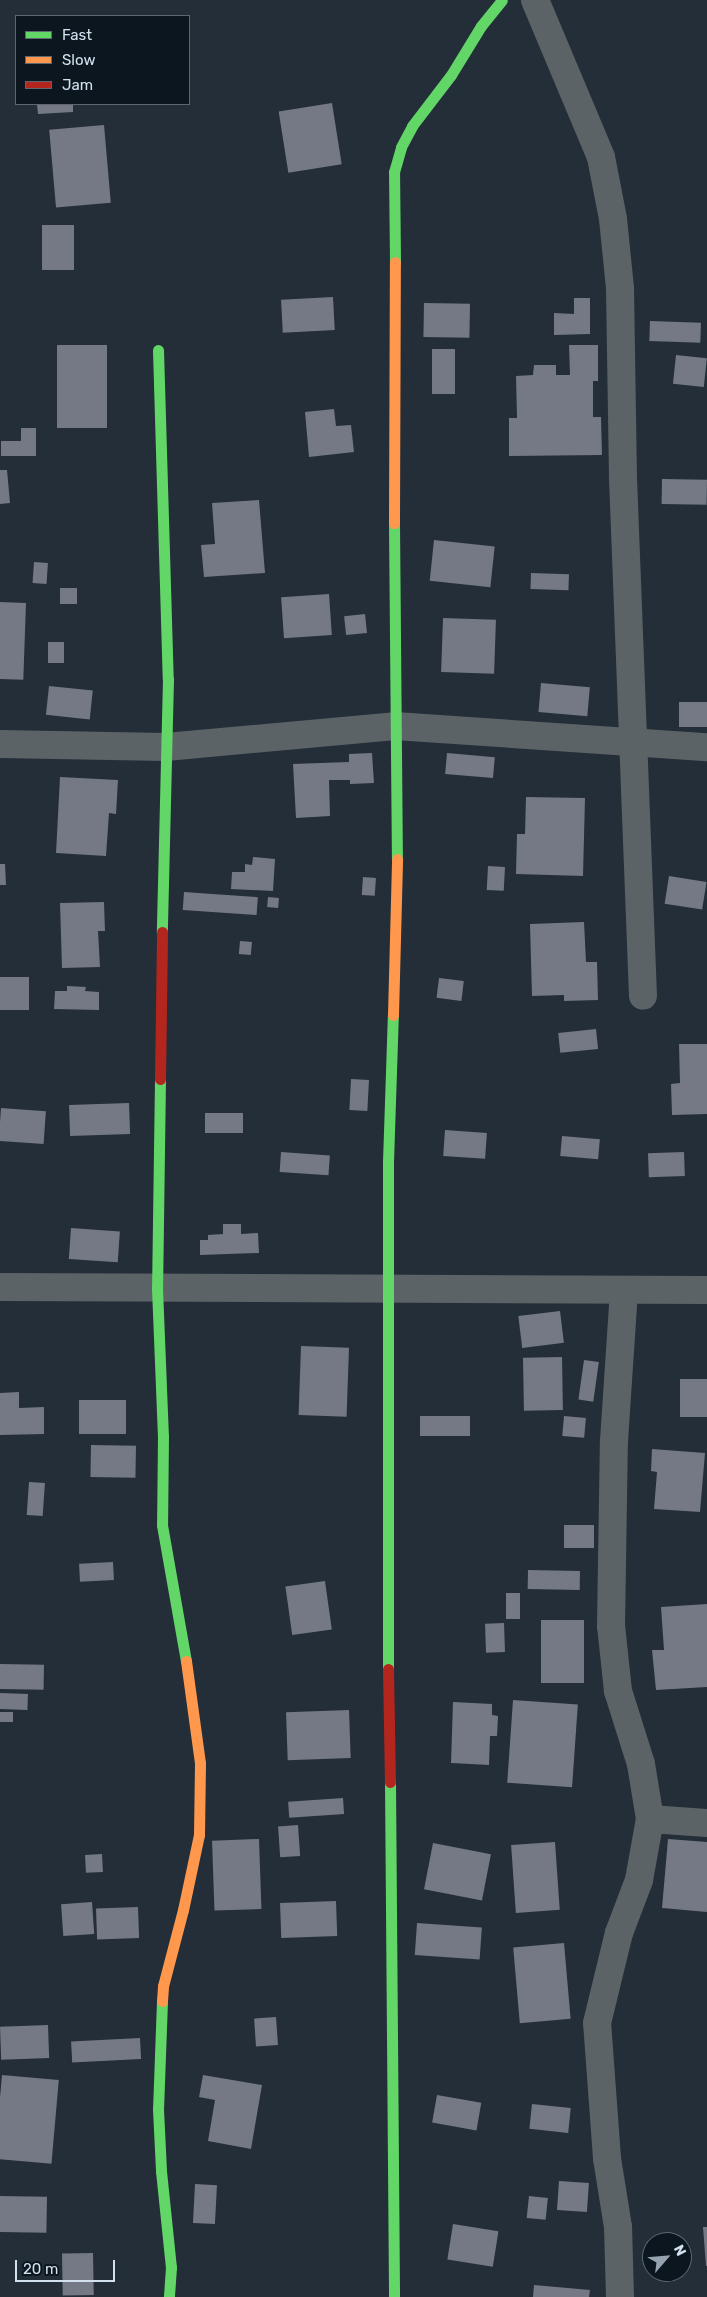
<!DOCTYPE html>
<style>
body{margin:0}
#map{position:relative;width:707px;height:2297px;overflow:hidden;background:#232e39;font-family:Rubik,sans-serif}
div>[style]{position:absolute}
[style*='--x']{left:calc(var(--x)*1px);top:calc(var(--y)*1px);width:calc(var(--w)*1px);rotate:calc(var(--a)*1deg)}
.building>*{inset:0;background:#747985;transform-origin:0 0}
.street>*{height:28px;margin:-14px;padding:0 14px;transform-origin:14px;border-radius:14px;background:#5c6366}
.fast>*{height:11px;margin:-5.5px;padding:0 5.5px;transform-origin:5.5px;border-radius:5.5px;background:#63d668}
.slow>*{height:11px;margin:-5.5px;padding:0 5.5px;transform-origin:5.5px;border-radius:5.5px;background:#ff974d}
.jam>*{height:11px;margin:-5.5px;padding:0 5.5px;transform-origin:5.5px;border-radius:5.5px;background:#b3261e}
span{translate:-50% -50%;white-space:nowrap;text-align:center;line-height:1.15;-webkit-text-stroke:5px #0c161f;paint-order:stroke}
.legend{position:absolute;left:15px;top:15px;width:175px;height:90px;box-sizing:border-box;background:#0c161f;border:1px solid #5c6772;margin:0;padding:6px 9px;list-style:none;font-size:15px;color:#d3e0ee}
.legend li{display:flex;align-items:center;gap:10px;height:25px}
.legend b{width:25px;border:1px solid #5c6772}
.north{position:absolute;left:642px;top:2232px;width:50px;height:50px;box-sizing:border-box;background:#0c161f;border:1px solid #5c6772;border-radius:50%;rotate:63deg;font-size:14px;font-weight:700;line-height:20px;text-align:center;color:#d3e0ee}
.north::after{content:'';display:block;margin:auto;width:18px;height:22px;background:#95a2af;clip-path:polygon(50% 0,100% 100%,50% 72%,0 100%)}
.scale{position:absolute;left:15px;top:2260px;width:100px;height:22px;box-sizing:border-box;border:2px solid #d3e0ee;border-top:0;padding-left:6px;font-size:15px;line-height:18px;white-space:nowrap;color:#d3e0ee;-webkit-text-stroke:4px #0c161f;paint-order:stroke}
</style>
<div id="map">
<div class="building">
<div style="left:332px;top:103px;width:62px;height:54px;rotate:81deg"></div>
<div style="clip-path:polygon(37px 104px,73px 104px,73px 112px,38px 114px)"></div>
<div style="left:104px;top:125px;width:78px;height:55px;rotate:85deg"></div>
<div style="left:42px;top:225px;width:32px;height:45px"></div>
<div style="left:333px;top:297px;width:33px;height:52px;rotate:87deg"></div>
<div style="clip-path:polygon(574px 298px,590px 298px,590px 334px,554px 335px,554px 313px,574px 314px)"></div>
<div style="left:424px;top:303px;width:46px;height:34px;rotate:1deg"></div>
<div style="left:650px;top:321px;width:51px;height:20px;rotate:2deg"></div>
<div style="left:107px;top:345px;width:83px;height:50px;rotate:90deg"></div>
<div style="clip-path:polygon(569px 345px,598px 345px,598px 381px,593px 381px,593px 417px,601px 417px,602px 455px,509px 456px,509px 418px,517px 418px,516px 376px,533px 375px,534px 365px,556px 365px,556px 375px,570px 375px)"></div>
<div style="left:455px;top:349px;width:45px;height:23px;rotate:90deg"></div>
<div style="left:676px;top:355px;width:31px;height:29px;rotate:6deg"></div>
<div style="clip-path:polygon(334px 409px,336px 426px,351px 425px,354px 452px,309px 457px,305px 412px)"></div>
<div style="clip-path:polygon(21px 428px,36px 428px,36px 456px,1px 456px,1px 441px,21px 441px)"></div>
<div style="clip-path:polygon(0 470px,7px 470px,10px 503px,0 504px)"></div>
<div style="left:662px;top:479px;width:45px;height:25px;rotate:1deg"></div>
<div style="clip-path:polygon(259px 500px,265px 573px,204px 577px,201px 545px,215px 544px,212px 503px)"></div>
<div style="left:434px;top:540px;width:61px;height:41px;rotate:6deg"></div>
<div style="left:34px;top:562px;width:14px;height:21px;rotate:4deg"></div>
<div style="left:531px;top:573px;width:38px;height:16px;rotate:2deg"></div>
<div style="left:60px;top:588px;width:17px;height:16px"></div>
<div style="left:329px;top:594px;width:41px;height:48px;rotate:86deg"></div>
<div style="left:0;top:602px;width:26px;height:77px;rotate:2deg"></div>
<div style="left:365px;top:614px;width:19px;height:21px;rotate:84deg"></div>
<div style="left:443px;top:618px;width:53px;height:54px;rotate:2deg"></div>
<div style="left:48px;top:642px;width:16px;height:21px"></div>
<div style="left:541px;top:683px;width:49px;height:29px;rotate:5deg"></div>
<div style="left:49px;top:686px;width:44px;height:29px;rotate:6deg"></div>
<div style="left:707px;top:702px;width:25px;height:28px;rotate:90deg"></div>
<div style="clip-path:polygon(372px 753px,374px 783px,350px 784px,350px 780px,329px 780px,330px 816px,296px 818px,293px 764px,349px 762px,349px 754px)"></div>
<div style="left:447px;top:753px;width:48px;height:21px;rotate:5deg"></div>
<div style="clip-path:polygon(60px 777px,118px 780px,116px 814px,109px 813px,106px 856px,56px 853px)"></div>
<div style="clip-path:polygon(526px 797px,585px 798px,583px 876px,516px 874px,517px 834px,525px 834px)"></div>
<div style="clip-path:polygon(253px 857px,275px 859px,273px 891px,231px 889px,232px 872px,245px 872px,245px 864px,252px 865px)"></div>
<div style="clip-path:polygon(0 864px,5px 864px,6px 885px,0 885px)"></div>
<div style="left:488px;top:866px;width:17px;height:24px;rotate:3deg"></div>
<div style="left:669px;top:876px;width:38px;height:28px;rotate:9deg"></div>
<div style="left:363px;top:877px;width:13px;height:18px;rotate:4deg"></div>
<div style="left:184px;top:892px;width:74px;height:18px;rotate:4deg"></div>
<div style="left:268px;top:897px;width:11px;height:10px;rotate:5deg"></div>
<div style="clip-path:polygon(104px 902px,105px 931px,98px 931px,100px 967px,62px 968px,60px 903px)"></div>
<div style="clip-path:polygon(584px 922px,586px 962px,597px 962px,598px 1000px,564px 1001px,564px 995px,532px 996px,530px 924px)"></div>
<div style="left:240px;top:941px;width:12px;height:13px;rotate:5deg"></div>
<div style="left:0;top:977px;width:29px;height:33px"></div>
<div style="left:439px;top:978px;width:25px;height:20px;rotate:7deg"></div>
<div style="clip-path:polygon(67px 986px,86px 987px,85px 991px,99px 992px,99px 1010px,54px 1009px,55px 991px,67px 991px)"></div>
<div style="left:596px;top:1029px;width:20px;height:38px;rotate:84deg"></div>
<div style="clip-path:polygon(679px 1044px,707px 1044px,707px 1114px,672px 1115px,671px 1084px,680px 1083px)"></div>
<div style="left:351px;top:1079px;width:18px;height:31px;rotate:3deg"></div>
<div style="left:129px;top:1103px;width:31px;height:60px;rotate:88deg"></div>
<div style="left:1px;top:1108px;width:45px;height:33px;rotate:4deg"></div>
<div style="left:205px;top:1113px;width:38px;height:20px"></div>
<div style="left:445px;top:1130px;width:42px;height:26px;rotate:4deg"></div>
<div style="left:562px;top:1136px;width:38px;height:20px;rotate:5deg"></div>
<div style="left:281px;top:1152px;width:49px;height:20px;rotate:4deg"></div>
<div style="left:684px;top:1152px;width:24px;height:36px;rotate:88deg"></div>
<div style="clip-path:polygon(223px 1224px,241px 1224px,241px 1234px,258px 1233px,259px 1253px,200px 1255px,200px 1240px,208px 1240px,208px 1235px,223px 1234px)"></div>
<div style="left:71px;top:1228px;width:49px;height:31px;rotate:4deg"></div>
<div style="left:560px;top:1311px;width:32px;height:42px;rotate:83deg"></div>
<div style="left:301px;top:1346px;width:48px;height:69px;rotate:2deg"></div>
<div style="left:562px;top:1357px;width:53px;height:39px;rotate:89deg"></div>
<div style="left:584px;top:1360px;width:15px;height:40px;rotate:8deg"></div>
<div style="left:680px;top:1379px;width:27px;height:38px"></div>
<div style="clip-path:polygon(19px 1392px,19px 1408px,44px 1407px,44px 1434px,0 1435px,0 1393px)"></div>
<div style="left:79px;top:1400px;width:47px;height:34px"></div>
<div style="left:420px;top:1416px;width:50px;height:20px"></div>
<div style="left:564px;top:1416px;width:22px;height:20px;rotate:5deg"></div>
<div style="left:91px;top:1445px;width:45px;height:32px;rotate:1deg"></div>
<div style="clip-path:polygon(652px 1449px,705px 1453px,700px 1512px,654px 1509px,657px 1472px,651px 1471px)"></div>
<div style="left:29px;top:1482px;width:16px;height:33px;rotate:4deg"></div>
<div style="left:564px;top:1525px;width:30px;height:23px"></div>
<div style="left:113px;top:1562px;width:18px;height:34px;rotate:87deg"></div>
<div style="left:528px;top:1570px;width:52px;height:19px;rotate:1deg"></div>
<div style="left:325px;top:1581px;width:49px;height:40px;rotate:82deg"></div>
<div style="left:506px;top:1593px;width:14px;height:26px"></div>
<div style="clip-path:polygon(707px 1604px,707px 1687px,656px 1690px,652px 1650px,664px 1650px,661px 1607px)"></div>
<div style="left:541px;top:1620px;width:43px;height:63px"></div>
<div style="left:504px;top:1623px;width:29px;height:19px;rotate:88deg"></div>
<div style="left:0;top:1664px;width:44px;height:25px;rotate:1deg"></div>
<div style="left:0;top:1693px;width:28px;height:16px;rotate:2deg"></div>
<div style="left:513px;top:1700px;width:65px;height:83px;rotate:4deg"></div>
<div style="clip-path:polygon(453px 1702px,492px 1704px,492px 1715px,498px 1716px,497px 1736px,490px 1736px,489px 1765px,451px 1763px)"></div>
<div style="left:349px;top:1710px;width:48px;height:63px;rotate:88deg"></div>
<div style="left:0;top:1712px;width:13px;height:10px"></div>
<div style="left:343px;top:1798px;width:16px;height:55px;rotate:86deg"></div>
<div style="left:298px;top:1825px;width:31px;height:20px;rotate:86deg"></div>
<div style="left:259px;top:1839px;width:70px;height:47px;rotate:88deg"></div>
<div style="clip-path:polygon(668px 1839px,707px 1842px,707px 1912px,662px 1908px)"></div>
<div style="left:555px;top:1842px;width:68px;height:44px;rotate:86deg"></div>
<div style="left:433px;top:1843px;width:59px;height:47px;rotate:11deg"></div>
<div style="left:102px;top:1854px;width:18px;height:17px;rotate:87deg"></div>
<div style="left:336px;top:1901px;width:35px;height:56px;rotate:88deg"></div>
<div style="left:92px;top:1902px;width:32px;height:31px;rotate:86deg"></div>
<div style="left:138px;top:1907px;width:31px;height:42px;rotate:88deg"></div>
<div style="left:417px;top:1923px;width:65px;height:32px;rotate:4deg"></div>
<div style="left:564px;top:1943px;width:76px;height:51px;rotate:85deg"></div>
<div style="left:276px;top:2017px;width:28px;height:22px;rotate:86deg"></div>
<div style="left:48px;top:2025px;width:33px;height:48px;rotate:88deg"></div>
<div style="left:140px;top:2038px;width:21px;height:69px;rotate:87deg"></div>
<div style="left:2px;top:2075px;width:57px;height:84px;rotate:5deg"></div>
<div style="clip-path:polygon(203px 2075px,262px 2085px,251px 2149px,208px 2141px,215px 2100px,199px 2097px)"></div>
<div style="left:437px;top:2095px;width:45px;height:28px;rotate:10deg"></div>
<div style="left:532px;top:2104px;width:39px;height:25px;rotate:6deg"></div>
<div style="left:559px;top:2181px;width:30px;height:29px;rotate:4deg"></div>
<div style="left:195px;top:2184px;width:22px;height:39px;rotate:3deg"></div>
<div style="left:0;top:2196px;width:47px;height:36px;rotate:1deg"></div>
<div style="left:529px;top:2196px;width:19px;height:22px;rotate:6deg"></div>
<div style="left:453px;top:2224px;width:46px;height:36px;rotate:9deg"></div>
<div style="clip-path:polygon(703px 2227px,707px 2227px,707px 2266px,706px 2266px)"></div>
<div style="left:93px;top:2253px;width:42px;height:31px;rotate:89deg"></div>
<div style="clip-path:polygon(534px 2285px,590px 2290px,589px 2297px,533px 2297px)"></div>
</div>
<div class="street">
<div style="--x:535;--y:0;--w:170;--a:67.2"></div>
<div style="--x:601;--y:157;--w:63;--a:79"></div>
<div style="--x:613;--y:219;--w:69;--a:84.2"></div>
<div style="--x:620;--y:288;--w:190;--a:89.1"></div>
<div style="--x:623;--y:478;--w:518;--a:87.79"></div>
<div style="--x:0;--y:744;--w:166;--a:1"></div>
<div style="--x:166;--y:747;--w:230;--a:-5.2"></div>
<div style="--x:395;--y:726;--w:313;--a:3.9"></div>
<div style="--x:0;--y:1287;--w:707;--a:0.24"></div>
<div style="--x:650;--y:1819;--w:57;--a:4"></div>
<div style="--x:620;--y:2297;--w:70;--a:-91.6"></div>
<div style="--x:618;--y:2227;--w:70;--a:-99.1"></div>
<div style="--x:607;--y:2158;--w:135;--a:-94.2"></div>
<div style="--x:597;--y:2023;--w:93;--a:-76.3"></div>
<div style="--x:619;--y:1933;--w:57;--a:-69.3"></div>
<div style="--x:639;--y:1880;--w:62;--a:-79.8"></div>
<div style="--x:650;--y:1819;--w:56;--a:-99.3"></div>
<div style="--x:641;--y:1764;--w:77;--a:-107.5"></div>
<div style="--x:618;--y:1691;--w:65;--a:-96.1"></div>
<div style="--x:611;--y:1626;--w:185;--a:-89.1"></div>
<div style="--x:614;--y:1441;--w:151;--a:-86.2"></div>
</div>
<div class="fast">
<div style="--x:395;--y:262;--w:90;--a:-90.6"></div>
<div style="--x:394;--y:172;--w:26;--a:-74"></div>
<div style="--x:401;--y:147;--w:24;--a:-62"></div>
<div style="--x:412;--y:126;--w:64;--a:-52.6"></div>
<div style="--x:451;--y:75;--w:57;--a:-58.5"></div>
<div style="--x:481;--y:26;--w:33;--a:-51"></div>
<div style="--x:158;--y:350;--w:329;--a:88.3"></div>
<div style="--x:168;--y:679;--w:253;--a:91.4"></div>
<div style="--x:394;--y:523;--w:336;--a:89.5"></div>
<div style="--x:160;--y:1079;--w:209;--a:90.8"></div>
<div style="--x:157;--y:1288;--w:148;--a:87.7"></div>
<div style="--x:163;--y:1436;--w:89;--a:90.6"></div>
<div style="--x:162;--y:1525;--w:138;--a:80"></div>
<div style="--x:388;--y:1669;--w:507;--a:-90"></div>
<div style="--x:388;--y:1162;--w:147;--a:-88.1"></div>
<div style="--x:390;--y:1782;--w:515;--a:89.55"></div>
<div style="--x:162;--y:2001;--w:108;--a:92.1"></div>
<div style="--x:158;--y:2109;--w:62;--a:87.2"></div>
<div style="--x:161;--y:2171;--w:97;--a:84.1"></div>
<div style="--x:171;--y:2267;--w:30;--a:94"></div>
</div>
<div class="slow">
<div style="--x:394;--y:523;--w:261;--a:-89.8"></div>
<div style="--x:393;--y:1015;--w:156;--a:-88.5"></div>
<div style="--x:162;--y:2001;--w:15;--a:-86"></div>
<div style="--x:163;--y:1986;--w:79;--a:-75.3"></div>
<div style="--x:183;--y:1910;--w:77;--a:-78"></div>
<div style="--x:199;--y:1835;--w:72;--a:-89.2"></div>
<div style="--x:200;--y:1763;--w:103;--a:-97.8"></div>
</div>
<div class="jam">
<div style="--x:160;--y:1079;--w:147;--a:-89.2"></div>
<div style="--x:388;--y:1669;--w:113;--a:89"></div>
</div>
<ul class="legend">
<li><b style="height:6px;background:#63d668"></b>Fast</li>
<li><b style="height:6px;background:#ff974d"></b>Slow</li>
<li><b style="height:6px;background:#b3261e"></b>Jam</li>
</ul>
<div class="north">N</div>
<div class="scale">20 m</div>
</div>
